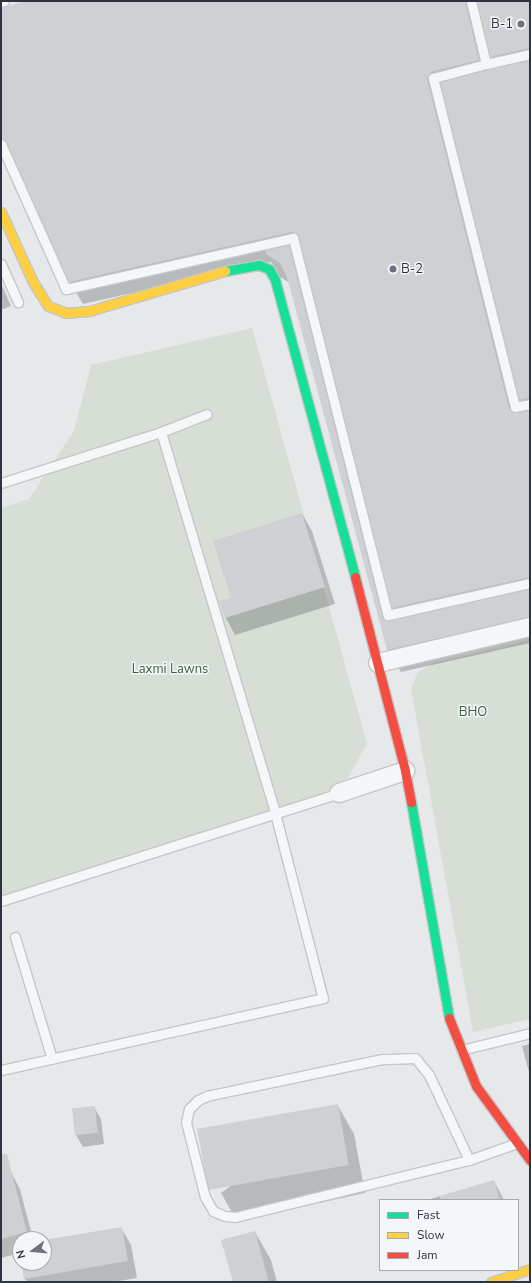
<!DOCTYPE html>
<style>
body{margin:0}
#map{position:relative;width:531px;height:1283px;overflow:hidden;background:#e6e8ea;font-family:"Nunito Sans",sans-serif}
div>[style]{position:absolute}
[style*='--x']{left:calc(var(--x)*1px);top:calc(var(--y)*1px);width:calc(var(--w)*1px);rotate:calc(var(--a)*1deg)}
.green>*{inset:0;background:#d6ded6}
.shadow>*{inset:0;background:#0003}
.building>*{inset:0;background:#ced0d3;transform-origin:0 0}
.roads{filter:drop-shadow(1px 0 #c4c6c8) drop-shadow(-1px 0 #c4c6c8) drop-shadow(0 1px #c4c6c8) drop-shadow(0 -1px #c4c6c8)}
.lane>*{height:9px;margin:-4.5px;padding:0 4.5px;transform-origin:4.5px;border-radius:4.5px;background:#f5f6f7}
.street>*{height:18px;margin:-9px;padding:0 9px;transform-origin:9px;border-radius:9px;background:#f5f6f7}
.fast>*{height:9px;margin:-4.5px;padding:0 4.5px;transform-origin:4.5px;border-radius:4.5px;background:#16e098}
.slow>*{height:9px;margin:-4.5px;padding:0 4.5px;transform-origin:4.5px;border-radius:4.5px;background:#ffcf43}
.jam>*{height:9px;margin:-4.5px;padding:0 4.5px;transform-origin:4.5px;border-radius:4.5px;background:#f24e42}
.dots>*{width:11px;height:11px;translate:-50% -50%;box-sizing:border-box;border:2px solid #f4f6f9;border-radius:50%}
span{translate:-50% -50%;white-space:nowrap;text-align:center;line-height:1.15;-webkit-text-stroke:3px #f4f6f9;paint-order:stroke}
.poi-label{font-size:13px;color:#2b3445}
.right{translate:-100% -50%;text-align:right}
.left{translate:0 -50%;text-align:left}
.park-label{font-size:13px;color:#3f6138}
.frame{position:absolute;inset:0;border:2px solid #2b3445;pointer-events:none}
.legend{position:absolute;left:379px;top:1199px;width:140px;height:72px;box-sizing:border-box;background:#f4f6f9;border:1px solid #a4a8b1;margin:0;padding:5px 7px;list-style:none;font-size:12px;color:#2b3445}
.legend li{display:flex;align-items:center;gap:8px;height:20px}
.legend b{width:20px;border:1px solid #a4a8b1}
.north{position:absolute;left:12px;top:1231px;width:40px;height:40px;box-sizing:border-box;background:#f4f6f9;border:1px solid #a4a8b1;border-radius:50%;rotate:254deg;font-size:11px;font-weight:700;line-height:16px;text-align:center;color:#2b3445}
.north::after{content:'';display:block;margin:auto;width:14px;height:18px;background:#6c737f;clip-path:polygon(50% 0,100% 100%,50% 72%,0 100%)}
</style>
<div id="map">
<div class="green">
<div style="clip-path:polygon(252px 328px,367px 744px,339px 793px,1px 901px,1px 508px,29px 499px,74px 431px,91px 365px)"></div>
<div style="clip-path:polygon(530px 640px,530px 1019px,473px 1032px,411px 689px,418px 672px,434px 663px)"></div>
</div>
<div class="shadow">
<div style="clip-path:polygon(evenodd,28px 1px,530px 1px,530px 643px,401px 672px,388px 650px,290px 283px,280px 277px,271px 262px,83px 304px,70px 282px,17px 163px,12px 161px,1px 141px,1px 9px,28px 1px,482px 17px,491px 56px,499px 69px,488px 71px,477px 25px,482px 17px,28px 1px,444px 94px,520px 400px,527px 411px,517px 414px,439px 100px,444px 94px,28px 1px,304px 255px,393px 607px,400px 619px,391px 622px,301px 269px,294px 257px,304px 255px)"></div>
<div style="clip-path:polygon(1px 283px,11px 306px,1px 310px)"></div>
<div style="clip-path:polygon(302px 514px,312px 531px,335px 604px,235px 635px,226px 618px,221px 602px,232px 598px)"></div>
<div style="clip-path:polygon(530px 1044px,530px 1076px,522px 1046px)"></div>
<div style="clip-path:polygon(338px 1106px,354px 1134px,365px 1193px,237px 1221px,221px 1193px)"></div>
<div style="clip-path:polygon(94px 1107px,101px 1119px,104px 1144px,83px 1147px,76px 1135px,73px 1109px)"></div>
<div style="clip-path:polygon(11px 1172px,20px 1189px,33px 1239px,20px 1239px,20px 1253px,1px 1258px,1px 1175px)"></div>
<div style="clip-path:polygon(494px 1181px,504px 1200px,430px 1200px,430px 1199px)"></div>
<div style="clip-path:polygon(121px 1228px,131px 1245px,137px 1278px,113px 1282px,27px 1282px,25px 1279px,22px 1263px,44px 1263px,44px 1241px)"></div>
<div style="clip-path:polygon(255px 1232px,271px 1260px,277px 1282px,234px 1282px)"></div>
</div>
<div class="building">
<div style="clip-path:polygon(25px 1px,465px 1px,479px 60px,431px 72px,427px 79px,509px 408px,514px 413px,530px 410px,530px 577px,392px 608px,297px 234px,292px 232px,69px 282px,6px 142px,1px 138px,1px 8px)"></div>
<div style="clip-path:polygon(477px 1px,530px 1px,530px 48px,490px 57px)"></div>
<div style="clip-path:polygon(530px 60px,530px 398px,519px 400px,440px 82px)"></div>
<div style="clip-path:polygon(289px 245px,383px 619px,389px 621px,530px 589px,530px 617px,387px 650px,287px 277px,280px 263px,266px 254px,265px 250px)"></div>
<div style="clip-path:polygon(302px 513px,325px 587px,225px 618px,219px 601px,231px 598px,213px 541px)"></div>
<div style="left:338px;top:1104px;width:62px;height:143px;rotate:80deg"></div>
<div style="left:95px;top:1106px;width:27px;height:23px;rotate:84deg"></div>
<div style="clip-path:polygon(1px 1154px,7px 1154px,27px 1232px,1px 1239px)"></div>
<div style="clip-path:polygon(494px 1180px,500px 1200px,440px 1200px,440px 1196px)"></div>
<div style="clip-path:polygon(122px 1227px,128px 1261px,24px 1279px,21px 1263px,44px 1263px,44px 1240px)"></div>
<div style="clip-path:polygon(255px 1231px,269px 1282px,233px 1282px,221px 1240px)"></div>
</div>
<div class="roads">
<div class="lane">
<div style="--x:471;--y:1;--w:65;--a:76.6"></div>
<div style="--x:486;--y:64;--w:45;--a:-12.8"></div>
<div style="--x:1;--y:2;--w:3;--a:-18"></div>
<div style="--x:486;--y:64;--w:55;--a:165.2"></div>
<div style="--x:433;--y:78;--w:339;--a:76"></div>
<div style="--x:515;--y:407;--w:15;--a:-11"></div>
<div style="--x:1;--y:144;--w:159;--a:65.9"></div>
<div style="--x:66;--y:289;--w:233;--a:-12.7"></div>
<div style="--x:293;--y:238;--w:389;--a:75.9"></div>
<div style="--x:388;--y:615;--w:146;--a:-12.7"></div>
<div style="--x:1;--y:264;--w:42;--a:65.9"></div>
<div style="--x:161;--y:432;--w:49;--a:-21.4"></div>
<div style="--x:1;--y:483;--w:168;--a:-17.7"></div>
<div style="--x:161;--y:432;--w:398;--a:73.3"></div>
<div style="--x:275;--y:813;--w:191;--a:75.5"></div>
<div style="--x:323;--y:998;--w:330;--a:167.4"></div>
<div style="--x:1;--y:901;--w:355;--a:-17.7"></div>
<div style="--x:15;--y:937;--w:127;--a:73.1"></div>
<div style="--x:461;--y:1050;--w:71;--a:-13.8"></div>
<div style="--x:469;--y:1160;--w:94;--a:-115.2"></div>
<div style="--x:429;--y:1075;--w:22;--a:-129"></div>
<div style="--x:415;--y:1058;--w:33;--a:178"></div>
<div style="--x:382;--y:1059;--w:179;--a:168.1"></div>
<div style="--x:207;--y:1096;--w:10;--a:156"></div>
<div style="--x:198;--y:1100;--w:13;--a:135"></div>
<div style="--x:189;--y:1109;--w:13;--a:103"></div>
<div style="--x:186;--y:1122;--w:77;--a:75.8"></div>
<div style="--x:205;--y:1197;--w:16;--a:60"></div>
<div style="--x:213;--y:1211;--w:13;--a:23"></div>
<div style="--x:225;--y:1216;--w:10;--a:6"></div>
<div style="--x:235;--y:1217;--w:241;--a:-13.7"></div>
<div style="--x:469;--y:1160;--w:51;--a:-19.5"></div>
</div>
<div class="street">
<div style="--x:378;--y:663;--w:156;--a:-13.3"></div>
<div style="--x:339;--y:793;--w:70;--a:-18.4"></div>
</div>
<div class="fast">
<div style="--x:225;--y:271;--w:35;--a:-10"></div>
<div style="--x:259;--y:265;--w:11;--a:22"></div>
<div style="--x:269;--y:269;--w:13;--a:61"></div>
<div style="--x:275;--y:280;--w:308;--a:74.9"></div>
<div style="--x:411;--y:802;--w:219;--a:80"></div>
</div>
<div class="slow">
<div style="--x:1;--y:212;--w:77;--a:65.4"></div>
<div style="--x:33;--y:282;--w:28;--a:58"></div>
<div style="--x:48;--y:306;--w:19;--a:21"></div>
<div style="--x:66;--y:313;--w:23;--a:-5"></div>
<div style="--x:89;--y:311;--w:142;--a:-16.4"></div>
<div style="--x:491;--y:1282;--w:41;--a:-18.4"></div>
</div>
<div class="jam">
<div style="--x:355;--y:577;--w:200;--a:75.5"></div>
<div style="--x:405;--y:771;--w:32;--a:79"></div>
<div style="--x:449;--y:1018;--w:73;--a:68.3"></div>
<div style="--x:476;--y:1086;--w:92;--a:53.9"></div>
</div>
</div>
<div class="dots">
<div style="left:521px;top:24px;background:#6c737f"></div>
<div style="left:393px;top:269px;background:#6c737f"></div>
</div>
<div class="poi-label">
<span class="right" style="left:513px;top:24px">B-1</span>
<span class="left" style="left:401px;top:269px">B-2</span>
</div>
<div class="park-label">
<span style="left:170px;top:669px">Laxmi Lawns</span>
<span style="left:473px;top:712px">BHO</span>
</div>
<div class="frame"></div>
<ul class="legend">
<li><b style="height:5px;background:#16e098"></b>Fast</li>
<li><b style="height:5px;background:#ffcf43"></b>Slow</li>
<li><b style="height:5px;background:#f24e42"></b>Jam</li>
</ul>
<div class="north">N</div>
</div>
